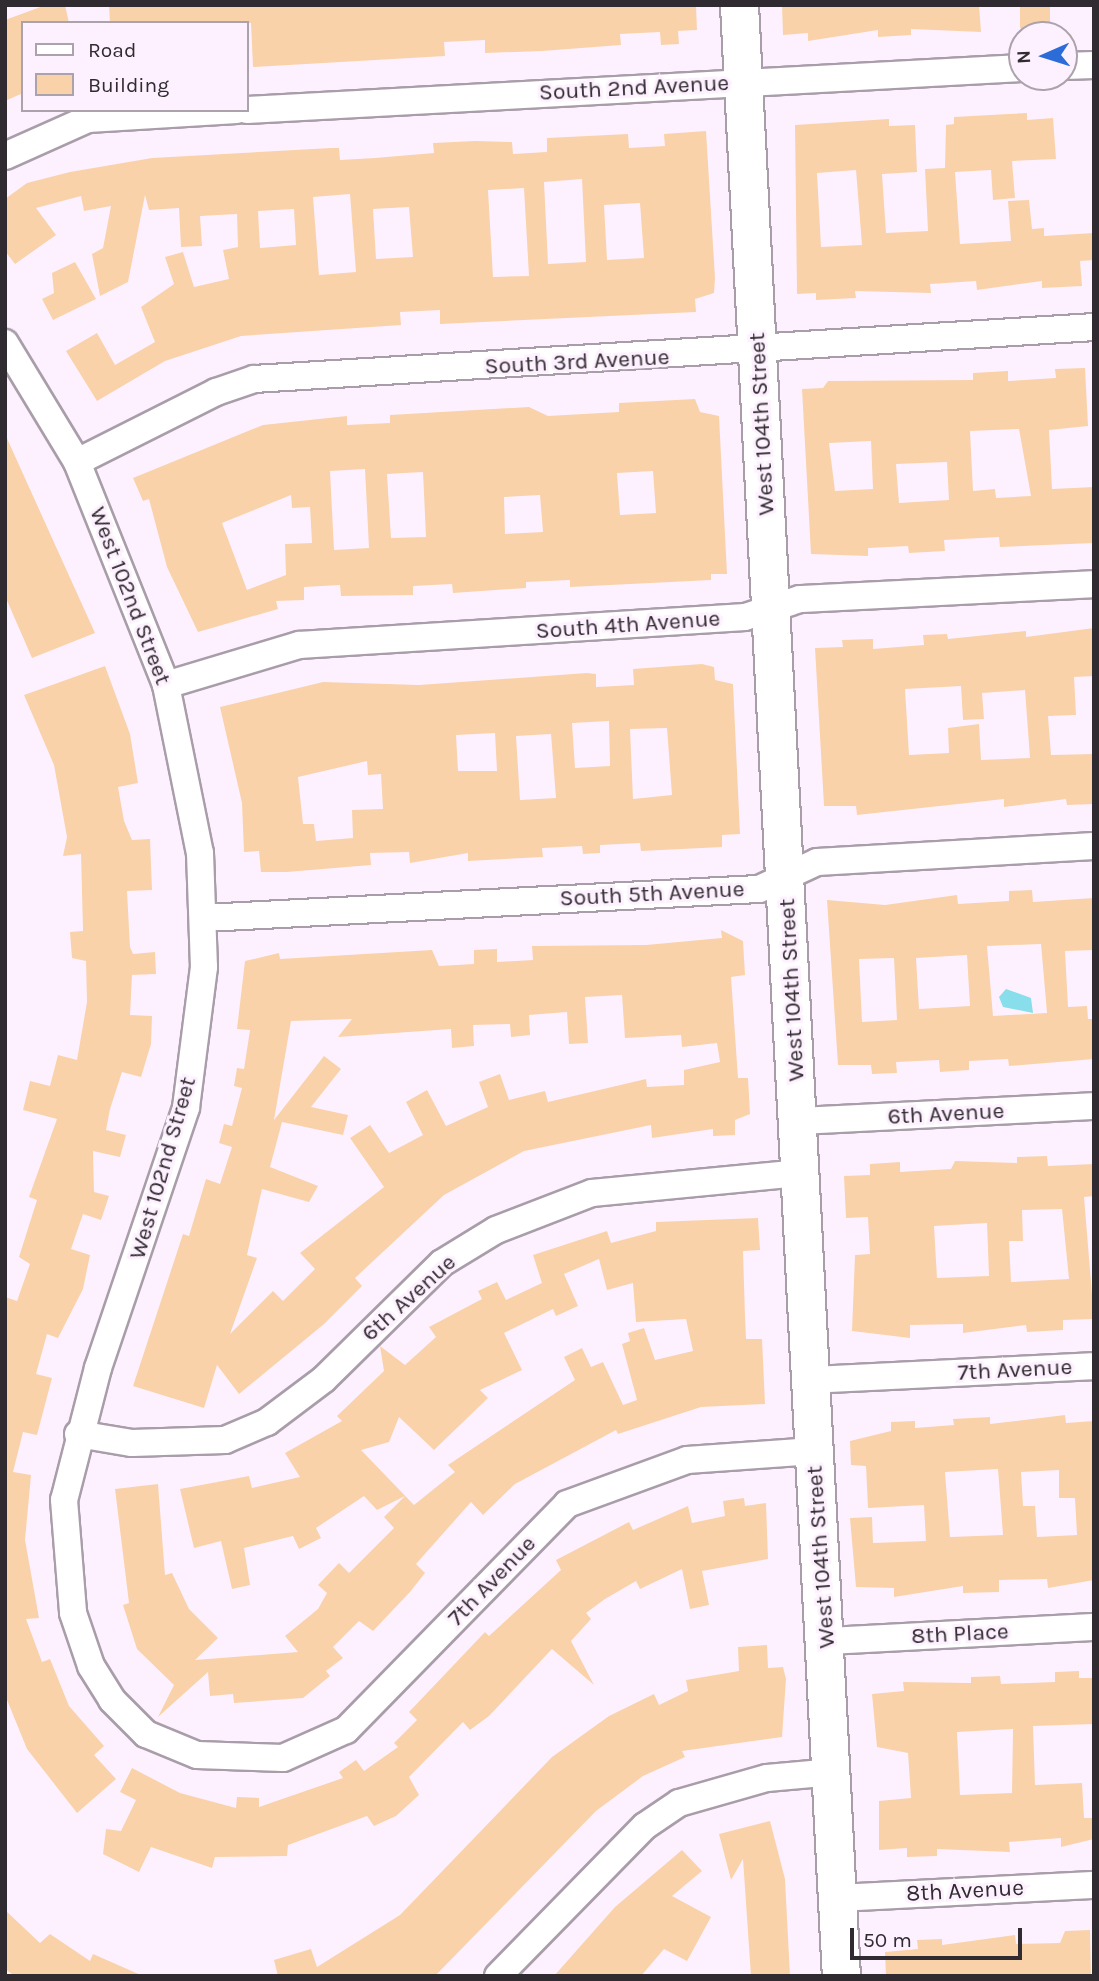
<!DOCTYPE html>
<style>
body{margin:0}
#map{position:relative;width:1099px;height:1981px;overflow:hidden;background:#fef1ff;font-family:Karla,sans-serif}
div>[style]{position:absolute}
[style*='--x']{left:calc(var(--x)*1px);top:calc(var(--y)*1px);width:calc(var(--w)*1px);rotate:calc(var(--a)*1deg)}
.water>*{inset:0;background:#88deea}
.building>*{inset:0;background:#f9d2aa;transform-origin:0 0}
.roads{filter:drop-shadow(2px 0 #a99daa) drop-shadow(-2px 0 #a99daa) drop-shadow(0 2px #a99daa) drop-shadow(0 -2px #a99daa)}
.street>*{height:26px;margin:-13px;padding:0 13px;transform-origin:13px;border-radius:13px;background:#fff}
.secondary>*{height:37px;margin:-18.5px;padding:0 18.5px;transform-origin:18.5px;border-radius:18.5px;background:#fff}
span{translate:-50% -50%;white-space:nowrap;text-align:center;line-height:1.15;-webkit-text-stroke:6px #fef1ff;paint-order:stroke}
.street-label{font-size:23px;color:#302b30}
.frame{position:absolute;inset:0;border:7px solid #302b30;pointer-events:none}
.legend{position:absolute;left:21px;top:21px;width:228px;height:91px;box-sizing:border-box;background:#fef1ff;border:2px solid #aca2ac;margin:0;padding:9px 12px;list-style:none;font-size:21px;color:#302b30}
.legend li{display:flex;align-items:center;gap:14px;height:35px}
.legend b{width:35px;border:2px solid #aca2ac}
.north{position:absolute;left:1008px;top:21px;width:70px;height:70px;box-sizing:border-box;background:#fef1ff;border:2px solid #aca2ac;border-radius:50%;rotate:267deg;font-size:19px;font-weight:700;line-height:28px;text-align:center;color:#302b30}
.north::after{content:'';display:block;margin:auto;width:24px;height:32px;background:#2c6cd9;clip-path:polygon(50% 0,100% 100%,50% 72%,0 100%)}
.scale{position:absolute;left:850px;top:1928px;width:172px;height:32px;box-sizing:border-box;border:4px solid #302b30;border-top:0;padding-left:9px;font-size:21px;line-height:24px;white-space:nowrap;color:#302b30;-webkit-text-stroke:5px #fef1ff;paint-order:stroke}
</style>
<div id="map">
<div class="water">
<div style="clip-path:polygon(1006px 989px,1031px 998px,1033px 1013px,1003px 1007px,999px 997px)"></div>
</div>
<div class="building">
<div style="clip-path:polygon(46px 5px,65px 5px,69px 23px,23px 23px,23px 93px,5px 101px,5px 20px)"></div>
<div style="clip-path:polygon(109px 5px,696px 5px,697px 30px,678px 31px,679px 44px,661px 45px,660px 32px,620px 34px,621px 45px,542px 51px,485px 53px,485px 40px,444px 42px,445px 56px,253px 67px,251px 23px,110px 23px)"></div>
<div style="clip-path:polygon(782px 5px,979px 5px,981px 32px,911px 29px,911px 35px,878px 37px,878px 30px,808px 41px,808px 33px,783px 35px)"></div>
<div style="left:1020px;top:5px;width:30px;height:23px"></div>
<div style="clip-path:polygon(evenodd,1027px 113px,1027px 120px,1053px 118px,1056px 159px,1012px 161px,1015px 198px,993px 200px,991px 170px,955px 172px,960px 244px,1011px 241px,1008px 201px,1029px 200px,1032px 229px,1044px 228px,1044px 236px,1094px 233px,1094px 260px,1080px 261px,1082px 286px,1042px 288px,1042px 281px,977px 290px,976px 281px,930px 284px,931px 293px,855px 291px,856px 298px,816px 300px,816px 293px,797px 294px,795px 125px,889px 119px,889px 126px,915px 125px,917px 172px,882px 174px,886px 233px,928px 231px,925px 169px,945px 168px,946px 125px,954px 124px,954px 117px,1027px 113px,856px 170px,862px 245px,821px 247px,817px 173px,856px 170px)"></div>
<div style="clip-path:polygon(evenodd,706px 131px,715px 278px,714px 293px,695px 299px,696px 312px,440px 324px,440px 310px,400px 312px,401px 325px,241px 336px,165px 361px,97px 401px,66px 351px,97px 333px,115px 365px,155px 342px,141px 307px,174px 284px,165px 257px,183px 252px,194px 287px,229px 279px,223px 250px,238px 247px,237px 214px,200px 216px,202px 246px,181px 247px,179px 208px,149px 210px,145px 195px,128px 282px,100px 296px,92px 254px,103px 248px,111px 206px,84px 211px,81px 196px,36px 208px,56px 235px,15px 264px,5px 251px,5px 199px,27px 183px,70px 172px,152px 158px,331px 148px,339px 148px,340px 160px,375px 158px,434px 153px,433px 143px,475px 141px,512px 142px,513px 154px,547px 152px,547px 138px,628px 134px,629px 148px,665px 146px,664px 134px,706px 131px,582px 179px,586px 262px,548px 264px,544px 182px,582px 179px,706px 131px,524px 188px,529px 276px,493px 277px,488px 190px,524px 188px,706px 131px,350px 194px,356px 272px,319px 275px,313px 197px,350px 194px,706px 131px,640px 203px,644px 258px,607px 260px,604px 205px,640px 203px,706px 131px,409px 207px,413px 257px,376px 259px,373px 209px,409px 207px,706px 131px,294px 209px,296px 245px,260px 248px,258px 211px,294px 209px)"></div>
<div style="clip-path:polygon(75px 262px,96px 299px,53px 320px,42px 299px,54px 293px,52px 273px)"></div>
<div style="clip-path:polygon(evenodd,1085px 368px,1088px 426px,1049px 430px,1052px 489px,1094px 487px,1094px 543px,1000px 547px,999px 537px,944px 540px,945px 551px,909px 553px,908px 546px,868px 548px,868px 556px,811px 554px,802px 389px,823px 388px,828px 381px,973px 380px,973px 373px,1008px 371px,1008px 381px,1056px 378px,1055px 369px,1085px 368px,1019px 429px,1031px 496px,996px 498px,995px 489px,973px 491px,970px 431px,1019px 429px,1085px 368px,871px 441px,873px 489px,835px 491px,829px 443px,871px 441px,1085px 368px,947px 462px,949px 500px,899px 503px,896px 464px,947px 462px)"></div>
<div style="clip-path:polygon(evenodd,695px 399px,700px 412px,719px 416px,727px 574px,711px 574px,711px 580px,570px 587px,570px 580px,526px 582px,526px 588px,453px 593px,452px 584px,413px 586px,413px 595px,341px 596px,340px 585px,304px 587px,304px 600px,276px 601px,278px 609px,198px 632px,167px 567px,149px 499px,143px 501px,133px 478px,263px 425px,347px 416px,347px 425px,390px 423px,390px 415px,529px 407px,548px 416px,619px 412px,619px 403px,695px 399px,365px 469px,369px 548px,334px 550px,330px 471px,365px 469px,695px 399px,653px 471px,656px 513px,620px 515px,617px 473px,653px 471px,695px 399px,423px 472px,426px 537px,391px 538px,387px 474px,423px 472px,695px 399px,291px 495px,292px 508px,310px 507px,312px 543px,285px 544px,286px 575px,247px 590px,222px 523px,291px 495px,695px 399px,540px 495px,543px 532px,505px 534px,504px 497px,540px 495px)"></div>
<div style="clip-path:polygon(5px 434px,95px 633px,32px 658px,5px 596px)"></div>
<div style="clip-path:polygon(evenodd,1094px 628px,1094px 676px,1074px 677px,1076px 715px,1048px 716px,1051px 755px,1094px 754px,1094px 804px,1067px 805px,1066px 799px,1004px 807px,1004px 799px,857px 815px,856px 806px,824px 806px,815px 648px,843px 647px,842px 640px,873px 639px,873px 649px,924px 645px,923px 635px,947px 634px,948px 639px,1026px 631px,1026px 637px,1094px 628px,961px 686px,963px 720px,984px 719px,982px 693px,1025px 690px,1030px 758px,981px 760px,979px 724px,948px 728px,949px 753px,909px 755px,905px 689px,961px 686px)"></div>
<div style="clip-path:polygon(evenodd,702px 664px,714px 667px,715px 680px,733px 684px,740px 834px,722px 835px,722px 847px,641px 851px,640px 843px,600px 845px,600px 853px,583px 854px,582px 846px,542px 848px,543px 857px,468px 861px,468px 853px,410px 863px,409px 852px,370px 853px,371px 865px,287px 872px,261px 872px,259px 851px,244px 852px,242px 803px,220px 707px,323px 682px,419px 685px,587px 673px,596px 674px,596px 687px,634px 685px,633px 669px,702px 664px,609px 721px,610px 766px,575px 768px,572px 723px,609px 721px,702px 664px,667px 728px,672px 795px,633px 799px,630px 729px,667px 728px,702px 664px,495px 733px,497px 771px,458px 771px,456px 735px,495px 733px,702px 664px,551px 734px,556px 798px,520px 800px,516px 736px,551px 734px,702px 664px,367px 761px,368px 775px,381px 774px,383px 809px,352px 810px,353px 838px,316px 841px,314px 824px,303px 824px,298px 777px,367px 761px)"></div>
<div style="clip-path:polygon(105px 666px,130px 734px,138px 783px,118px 787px,124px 821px,132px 840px,150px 839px,152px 890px,127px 891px,130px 947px,133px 954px,155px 952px,156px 974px,132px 975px,130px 1015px,152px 1016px,151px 1044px,141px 1077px,122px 1072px,110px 1109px,106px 1130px,126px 1135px,120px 1157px,93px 1151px,94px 1192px,109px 1196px,101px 1220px,83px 1214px,71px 1249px,90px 1255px,83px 1289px,58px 1338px,47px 1334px,36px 1374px,52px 1378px,37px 1435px,23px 1432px,13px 1472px,31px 1475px,25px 1540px,39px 1618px,26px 1619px,42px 1662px,50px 1659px,69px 1706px,104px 1746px,94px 1755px,116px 1779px,77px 1813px,27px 1749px,5px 1695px,5px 1297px,17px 1301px,30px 1264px,19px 1257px,37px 1200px,29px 1197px,57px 1119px,23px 1110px,30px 1081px,50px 1086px,58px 1055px,77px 1060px,87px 1002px,86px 961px,72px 958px,70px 932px,83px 931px,81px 854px,63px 856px,67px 837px,54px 765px,24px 695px)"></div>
<div style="clip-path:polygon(evenodd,1032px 890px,1033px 902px,1094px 898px,1094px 950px,1065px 951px,1068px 1007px,1087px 1006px,1088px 1019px,1094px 1019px,1094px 1059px,1009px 1066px,1008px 1059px,969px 1061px,969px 1070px,940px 1072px,939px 1060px,896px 1062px,897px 1073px,872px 1074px,871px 1065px,838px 1065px,827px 900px,885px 905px,957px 895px,958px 904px,1009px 901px,1009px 891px,1032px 890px,1041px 944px,1047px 1013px,993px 1016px,987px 946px,1041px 944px,1032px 890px,967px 955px,970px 1006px,919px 1009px,916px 958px,967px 955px,1032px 890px,894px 958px,897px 1020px,862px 1022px,859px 959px,894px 958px)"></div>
<div style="clip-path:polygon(evenodd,721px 930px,743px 941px,745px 975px,731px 977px,738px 1078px,748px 1078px,750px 1114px,735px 1120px,735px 1135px,713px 1136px,713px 1129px,652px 1138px,651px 1125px,524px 1151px,444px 1195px,355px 1278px,362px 1286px,324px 1324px,239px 1394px,217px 1365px,204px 1408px,133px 1386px,183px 1234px,189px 1236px,206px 1179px,220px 1184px,232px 1147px,219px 1143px,224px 1124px,232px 1126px,242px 1088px,234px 1086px,237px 1068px,244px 1069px,250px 1030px,237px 1029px,245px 961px,279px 953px,280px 959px,432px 950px,439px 966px,474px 964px,474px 950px,497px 949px,497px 962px,533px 960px,532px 946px,646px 945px,722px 938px,721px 930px,622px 995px,625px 1038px,681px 1035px,682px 1047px,717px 1043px,720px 1062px,684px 1070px,684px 1085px,647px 1087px,646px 1079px,548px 1102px,545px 1091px,509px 1100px,500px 1074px,479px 1082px,488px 1107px,446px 1126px,427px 1090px,406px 1102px,423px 1135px,389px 1153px,370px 1125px,350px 1138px,384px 1187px,300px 1253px,315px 1269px,283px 1301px,273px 1291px,230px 1334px,257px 1258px,247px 1255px,262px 1189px,309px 1202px,318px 1186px,270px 1167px,282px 1122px,343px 1135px,348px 1115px,311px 1107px,341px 1069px,324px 1056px,274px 1120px,291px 1021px,352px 1019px,338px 1037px,451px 1029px,452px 1048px,474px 1046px,473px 1025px,510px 1024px,511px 1037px,530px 1035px,529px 1015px,567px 1012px,569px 1044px,588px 1043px,585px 997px,622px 995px)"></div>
<div style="clip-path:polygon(evenodd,1047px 1156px,1048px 1166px,1094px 1164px,1094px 1196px,1084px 1197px,1094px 1319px,1063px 1320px,1063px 1330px,1027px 1332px,1026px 1325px,963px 1333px,963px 1324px,910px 1325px,910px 1338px,852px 1331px,855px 1255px,870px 1254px,868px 1217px,846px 1218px,844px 1176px,870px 1175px,870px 1164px,900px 1162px,900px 1172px,951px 1169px,955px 1161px,1017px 1163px,1017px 1157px,1047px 1156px,1062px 1209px,1069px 1279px,1011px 1282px,1009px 1241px,1023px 1241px,1022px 1210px,1062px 1209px,1047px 1156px,987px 1223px,989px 1276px,937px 1278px,934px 1226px,987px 1223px)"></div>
<div style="clip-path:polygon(evenodd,758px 1218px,760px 1250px,743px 1251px,745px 1316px,746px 1339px,762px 1339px,765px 1404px,701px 1407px,618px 1434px,616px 1430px,515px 1484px,483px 1515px,471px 1502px,416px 1564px,425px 1573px,410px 1592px,373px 1631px,359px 1621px,333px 1647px,343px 1658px,326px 1671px,330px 1676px,303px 1698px,234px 1703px,233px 1694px,210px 1696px,208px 1672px,158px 1717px,174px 1685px,137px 1649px,123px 1605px,129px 1603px,115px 1489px,158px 1484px,165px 1575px,172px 1573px,189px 1609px,218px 1638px,195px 1660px,298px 1652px,285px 1636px,318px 1609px,327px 1593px,318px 1585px,339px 1563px,349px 1573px,394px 1528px,384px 1517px,405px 1496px,377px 1510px,364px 1496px,316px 1528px,321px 1538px,299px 1549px,293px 1536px,244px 1548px,250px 1585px,232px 1589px,221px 1541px,194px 1548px,180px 1489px,249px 1476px,252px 1488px,300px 1477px,285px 1453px,342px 1421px,337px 1416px,384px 1371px,380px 1346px,405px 1365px,436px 1337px,429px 1327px,482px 1299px,478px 1291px,497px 1282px,506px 1300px,542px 1283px,533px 1255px,607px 1231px,611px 1243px,656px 1231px,656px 1222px,758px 1218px,599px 1259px,607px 1290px,633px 1283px,636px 1322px,686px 1319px,693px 1351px,655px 1360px,644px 1328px,628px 1333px,630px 1341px,622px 1344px,637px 1400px,623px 1405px,603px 1362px,591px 1367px,582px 1348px,564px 1357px,575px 1380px,448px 1465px,455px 1472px,414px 1505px,361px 1450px,389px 1442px,399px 1417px,434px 1450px,488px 1398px,480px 1390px,522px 1370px,504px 1333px,553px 1309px,556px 1316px,578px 1306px,564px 1274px,599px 1259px)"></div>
<div style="clip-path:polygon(evenodd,1065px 1415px,1066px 1423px,1094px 1421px,1094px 1580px,1048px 1588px,1047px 1579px,999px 1580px,999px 1592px,963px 1593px,963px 1586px,894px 1597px,894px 1588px,856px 1587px,850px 1518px,872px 1517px,873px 1543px,926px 1541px,924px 1505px,868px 1508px,866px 1466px,851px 1465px,850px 1441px,891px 1431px,891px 1422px,915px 1421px,915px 1428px,954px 1425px,953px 1419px,990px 1417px,990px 1424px,1065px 1415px,998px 1469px,1003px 1535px,950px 1537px,945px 1472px,998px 1469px,1065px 1415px,1059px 1470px,1059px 1498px,1075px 1498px,1077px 1535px,1037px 1537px,1035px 1506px,1023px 1506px,1021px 1472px,1059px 1470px)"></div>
<div style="clip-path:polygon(744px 1498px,745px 1506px,766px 1503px,768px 1559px,702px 1571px,709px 1605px,690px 1609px,682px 1569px,640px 1589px,636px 1581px,605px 1599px,586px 1613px,591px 1619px,571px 1641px,594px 1685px,552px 1649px,489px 1716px,470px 1730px,463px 1722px,409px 1777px,419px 1795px,396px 1816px,374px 1826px,367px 1816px,288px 1845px,287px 1856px,215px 1857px,212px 1868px,151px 1847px,139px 1872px,103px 1854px,106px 1829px,121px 1831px,136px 1800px,120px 1792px,132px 1768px,180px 1793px,236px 1808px,237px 1797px,259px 1798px,259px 1807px,343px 1778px,339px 1772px,356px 1760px,364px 1771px,398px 1747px,394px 1743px,417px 1720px,409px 1712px,485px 1632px,489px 1636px,561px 1570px,556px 1560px,629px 1522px,633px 1530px,688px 1506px,692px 1523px,725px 1516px,723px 1501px)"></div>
<div style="clip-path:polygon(767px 1645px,768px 1668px,783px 1667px,786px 1679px,782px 1737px,682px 1751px,685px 1757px,643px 1776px,596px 1811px,435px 1976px,278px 1976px,274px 1960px,311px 1949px,317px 1967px,400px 1915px,552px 1757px,609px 1716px,654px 1694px,659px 1705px,688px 1691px,686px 1680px,739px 1671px,738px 1647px)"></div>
<div style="clip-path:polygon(evenodd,1079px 1671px,1079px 1678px,1094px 1678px,1094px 1724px,1033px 1726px,1035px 1785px,1082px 1783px,1084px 1818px,1094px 1818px,1094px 1839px,1061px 1847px,1061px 1838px,1009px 1842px,1010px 1852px,937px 1849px,937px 1856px,907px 1857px,907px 1848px,879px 1850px,879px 1801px,911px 1798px,908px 1753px,877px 1747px,872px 1694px,904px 1691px,903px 1682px,971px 1683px,971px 1677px,1000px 1676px,1001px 1684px,1055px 1682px,1055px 1672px,1079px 1671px,1013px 1729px,1012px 1793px,960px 1795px,957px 1732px,1013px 1729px)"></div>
<div style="clip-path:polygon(770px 1821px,785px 1879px,790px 1976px,751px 1976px,743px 1859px,731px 1880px,719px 1834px)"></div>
<div style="clip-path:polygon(682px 1850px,702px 1871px,672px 1896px,711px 1917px,687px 1961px,664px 1949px,641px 1976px,554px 1976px,615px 1907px)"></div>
<div style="clip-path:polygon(5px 1910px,40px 1943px,50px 1934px,90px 1961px,93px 1954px,143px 1976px,15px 1976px,5px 1969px)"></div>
<div style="clip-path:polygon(1090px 1930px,1091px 1976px,886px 1976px,885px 1952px,918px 1949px,917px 1940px,942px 1939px,942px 1945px,1015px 1935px,1016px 1944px,1060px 1943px,1065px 1931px)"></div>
</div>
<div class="roads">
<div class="street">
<div style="--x:1064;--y:66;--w:30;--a:-2"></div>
<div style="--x:247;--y:110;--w:776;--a:-3.1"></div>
<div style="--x:5;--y:156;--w:91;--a:-24"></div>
<div style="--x:88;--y:119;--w:149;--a:-3.5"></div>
<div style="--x:5;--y:343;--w:139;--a:58.8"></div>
<div style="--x:77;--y:462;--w:240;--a:68.2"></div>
<div style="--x:166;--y:685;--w:171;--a:78.6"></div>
<div style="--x:200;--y:853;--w:114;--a:88"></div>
<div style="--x:204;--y:967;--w:142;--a:97.3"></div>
<div style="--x:186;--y:1108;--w:274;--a:108.7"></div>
<div style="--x:98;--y:1368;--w:136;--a:104.4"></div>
<div style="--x:64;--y:1500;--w:113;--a:85.4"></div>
<div style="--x:73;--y:1613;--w:56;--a:71.2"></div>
<div style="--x:91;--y:1666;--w:40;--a:58"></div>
<div style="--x:112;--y:1700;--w:48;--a:45"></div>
<div style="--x:146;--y:1734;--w:55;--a:22.4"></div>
<div style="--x:197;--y:1755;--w:86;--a:2"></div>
<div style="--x:283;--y:1758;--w:69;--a:-24"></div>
<div style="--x:346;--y:1730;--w:316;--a:-45.6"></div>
<div style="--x:567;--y:1504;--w:128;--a:-20.1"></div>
<div style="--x:687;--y:1460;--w:127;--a:-4.1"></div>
<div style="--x:77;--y:462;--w:156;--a:-26.7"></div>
<div style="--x:216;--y:392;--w:40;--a:-18.9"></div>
<div style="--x:254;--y:379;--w:842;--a:-3.54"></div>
<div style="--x:166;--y:685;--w:139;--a:-16.7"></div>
<div style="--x:299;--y:645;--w:447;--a:-3.6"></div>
<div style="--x:745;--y:617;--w:58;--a:-18.1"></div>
<div style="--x:800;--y:599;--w:294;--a:-2.9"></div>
<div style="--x:205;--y:918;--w:555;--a:-3"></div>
<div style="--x:759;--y:889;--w:64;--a:-25"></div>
<div style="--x:817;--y:862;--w:277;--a:-3.3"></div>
<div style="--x:798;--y:1121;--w:296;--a:-2.9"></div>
<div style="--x:811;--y:1380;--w:283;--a:-2.8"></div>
<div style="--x:78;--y:1434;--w:55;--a:9.5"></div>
<div style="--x:132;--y:1443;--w:93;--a:-1.8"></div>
<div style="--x:225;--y:1440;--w:46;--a:-23.2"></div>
<div style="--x:267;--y:1422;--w:71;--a:-37"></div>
<div style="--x:324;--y:1379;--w:165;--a:-44.5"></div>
<div style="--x:442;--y:1263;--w:63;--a:-31.4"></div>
<div style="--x:496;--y:1230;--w:103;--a:-21.1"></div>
<div style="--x:592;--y:1193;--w:210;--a:-5.5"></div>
<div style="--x:827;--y:1641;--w:267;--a:-3"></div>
<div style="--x:836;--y:1898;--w:258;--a:-2.9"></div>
<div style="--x:498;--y:1976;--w:210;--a:-45.6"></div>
<div style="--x:645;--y:1826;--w:41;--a:-34.1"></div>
<div style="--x:679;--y:1803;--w:91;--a:-15.9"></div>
<div style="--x:767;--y:1778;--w:67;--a:-5.1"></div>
</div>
<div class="secondary">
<div style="--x:739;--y:5;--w:1974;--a:87.04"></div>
</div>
</div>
<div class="street-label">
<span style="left:634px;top:88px;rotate:-3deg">South 2nd Avenue</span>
<span style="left:577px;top:362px;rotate:-3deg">South 3rd Avenue</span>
<span style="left:762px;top:424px;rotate:-93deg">West 104th Street</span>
<span style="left:130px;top:596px;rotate:69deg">West 102nd Street</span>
<span style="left:628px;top:625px;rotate:-4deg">South 4th Avenue</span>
<span style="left:652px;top:894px;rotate:-3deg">South 5th Avenue</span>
<span style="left:792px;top:990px;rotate:-93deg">West 104th Street</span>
<span style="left:946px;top:1114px;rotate:-3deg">6th Avenue</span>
<span style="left:163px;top:1168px;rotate:-74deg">West 102nd Street</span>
<span style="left:409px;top:1298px;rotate:-42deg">6th Avenue</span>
<span style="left:1015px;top:1370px;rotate:-3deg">7th Avenue</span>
<span style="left:821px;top:1557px;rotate:-94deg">West 104th Street</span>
<span style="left:492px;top:1581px;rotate:-46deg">7th Avenue</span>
<span style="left:960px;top:1634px;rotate:-3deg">8th Place</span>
<span style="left:965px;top:1891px;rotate:-3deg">8th Avenue</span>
</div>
<div class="frame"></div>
<ul class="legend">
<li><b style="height:9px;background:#fff"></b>Road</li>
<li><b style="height:19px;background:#f9d2aa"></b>Building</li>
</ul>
<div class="north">N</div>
<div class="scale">50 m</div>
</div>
